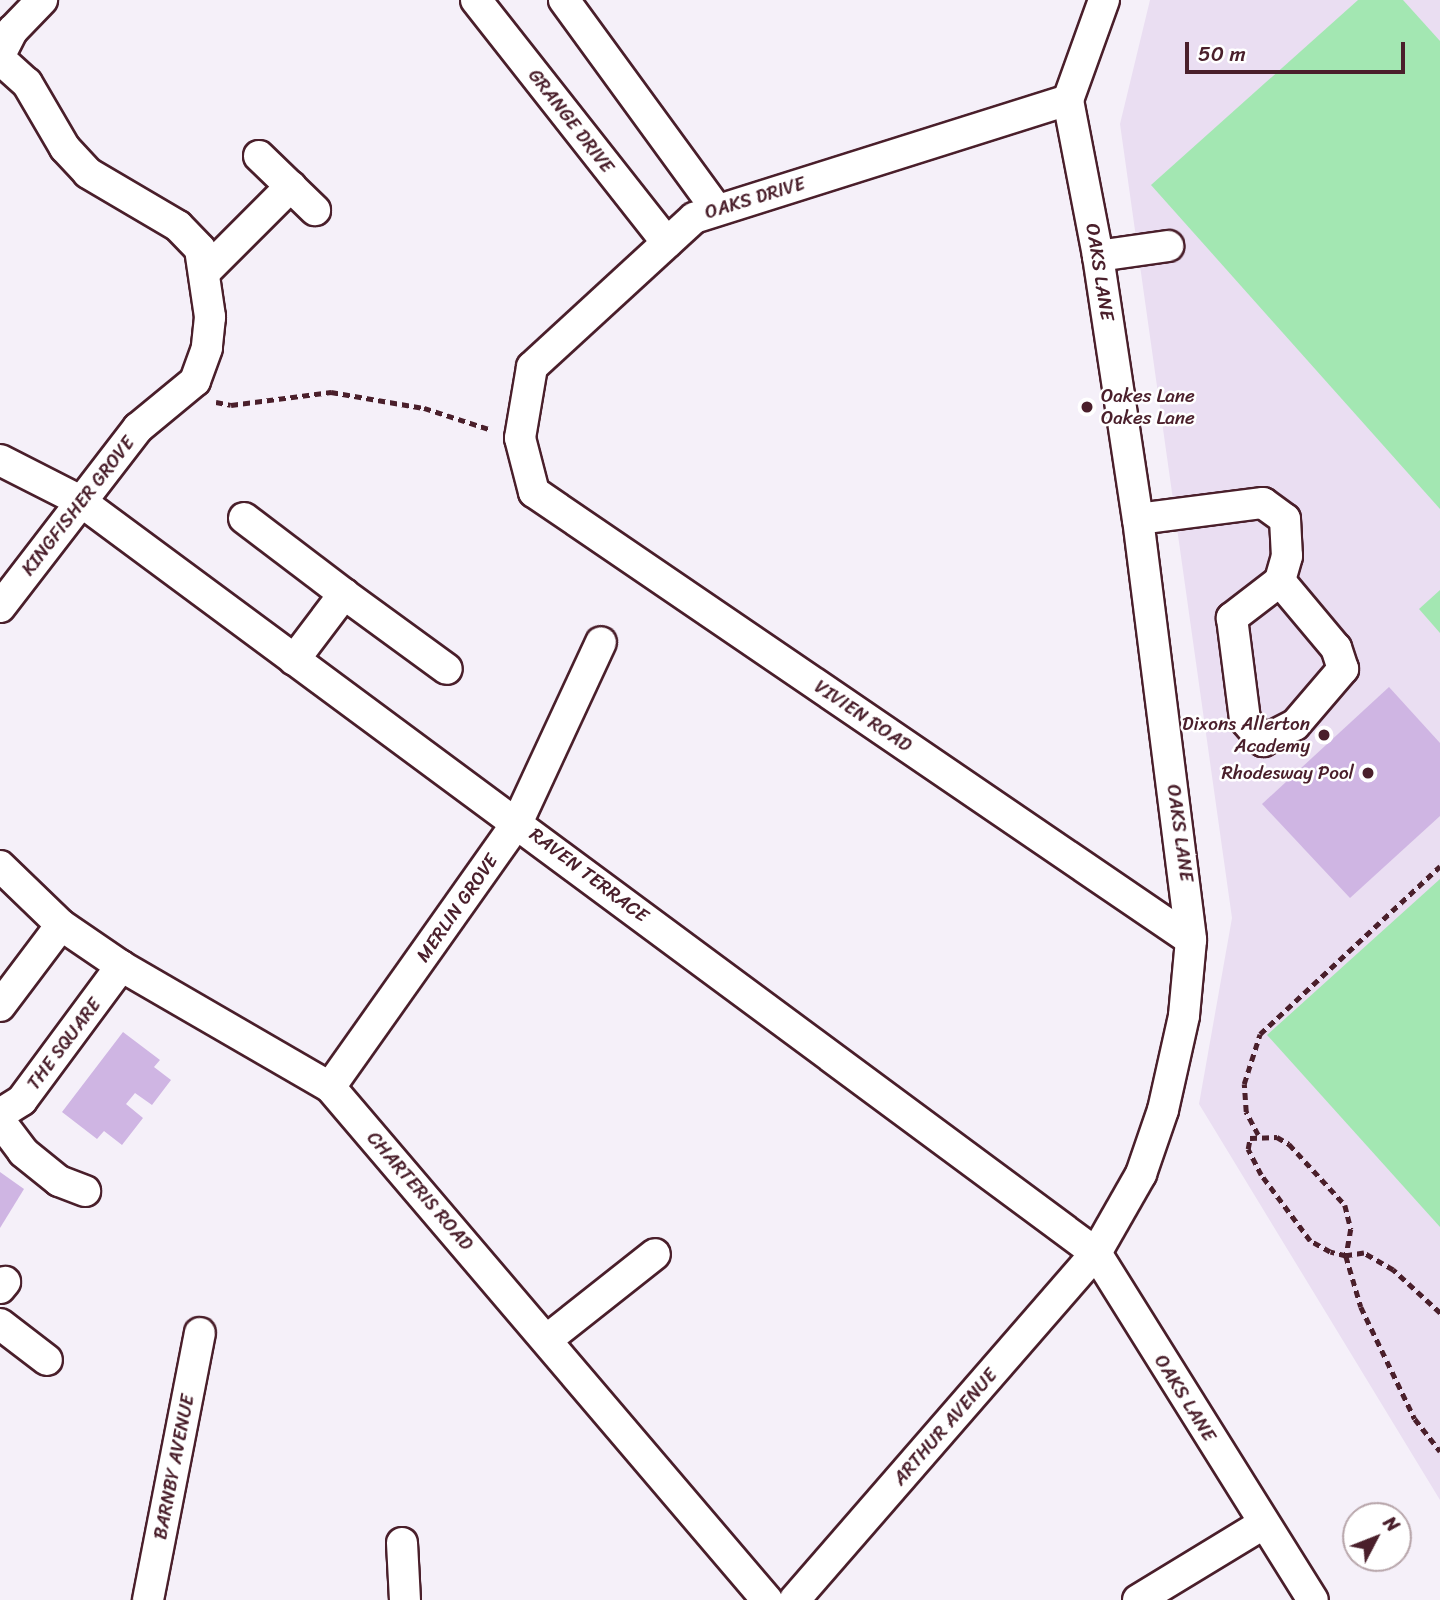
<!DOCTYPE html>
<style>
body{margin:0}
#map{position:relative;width:1440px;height:1600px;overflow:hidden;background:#f5f0f9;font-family:Sriracha,sans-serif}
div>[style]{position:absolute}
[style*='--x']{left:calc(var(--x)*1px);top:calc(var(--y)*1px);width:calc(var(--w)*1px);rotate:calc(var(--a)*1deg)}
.built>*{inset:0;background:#eadef2}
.green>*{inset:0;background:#a3e7b2}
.building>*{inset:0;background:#cfb5e3}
.path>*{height:4.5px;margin-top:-2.25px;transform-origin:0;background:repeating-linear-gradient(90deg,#4a1f2b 0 7px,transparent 0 12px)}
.roads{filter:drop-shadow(2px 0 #4a1f2b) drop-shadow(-2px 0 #4a1f2b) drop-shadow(0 2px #4a1f2b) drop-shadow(0 -2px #4a1f2b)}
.minor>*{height:30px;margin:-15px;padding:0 15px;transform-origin:15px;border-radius:15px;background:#fff}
.dots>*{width:19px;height:19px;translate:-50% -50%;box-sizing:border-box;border:4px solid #fff;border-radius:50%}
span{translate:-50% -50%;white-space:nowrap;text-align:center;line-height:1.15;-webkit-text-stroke:5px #fff;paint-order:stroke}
.street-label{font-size:19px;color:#4a1f2b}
.poi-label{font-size:19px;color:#4a1f2b}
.left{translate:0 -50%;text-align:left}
.right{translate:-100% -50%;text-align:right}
.north{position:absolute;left:1342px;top:1502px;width:70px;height:70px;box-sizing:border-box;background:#fff;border:2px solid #b7a5aa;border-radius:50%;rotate:48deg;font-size:19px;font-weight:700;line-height:28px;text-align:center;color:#4a1f2b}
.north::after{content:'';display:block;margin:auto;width:24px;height:32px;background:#4a1f2b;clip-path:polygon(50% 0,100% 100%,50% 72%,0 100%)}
.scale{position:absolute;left:1185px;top:42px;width:220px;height:32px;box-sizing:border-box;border:4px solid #4a1f2b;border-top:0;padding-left:9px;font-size:21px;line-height:24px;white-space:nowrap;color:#4a1f2b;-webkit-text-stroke:5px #fff;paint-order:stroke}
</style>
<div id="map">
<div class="built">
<div style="clip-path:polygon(1150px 0,1440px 0,1440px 1500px,1199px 1104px,1232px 918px,1120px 124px)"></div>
</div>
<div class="green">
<div style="clip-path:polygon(1358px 0,1403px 0,1440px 41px,1440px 509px,1151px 185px)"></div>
<div style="clip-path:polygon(1440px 590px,1440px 633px,1419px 609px)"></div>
<div style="clip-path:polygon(1440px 879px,1440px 1227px,1267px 1035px)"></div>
</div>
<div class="building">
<div style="clip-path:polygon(1389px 687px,1440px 743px,1440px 816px,1350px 898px,1262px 804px)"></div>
<div style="clip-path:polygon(123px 1032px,160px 1060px,154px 1067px,171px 1080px,152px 1105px,135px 1093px,126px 1104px,143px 1118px,122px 1145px,104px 1131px,97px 1139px,62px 1112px)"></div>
<div style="clip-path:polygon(0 1172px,24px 1189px,0 1228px)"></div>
</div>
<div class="path">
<div style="--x:216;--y:402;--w:15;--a:11"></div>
<div style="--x:231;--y:405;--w:101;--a:-7.4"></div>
<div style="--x:331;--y:392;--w:94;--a:9.8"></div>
<div style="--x:424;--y:408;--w:71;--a:17.9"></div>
<div style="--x:1258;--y:1135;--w:26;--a:-118"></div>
<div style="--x:1246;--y:1112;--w:28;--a:-94"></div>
<div style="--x:1244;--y:1084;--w:52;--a:-72.3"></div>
<div style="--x:1260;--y:1034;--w:246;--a:-43"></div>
<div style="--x:1440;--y:1313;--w:64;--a:-137.5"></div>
<div style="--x:1393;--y:1270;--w:34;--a:-150"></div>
<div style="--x:1364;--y:1253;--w:18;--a:171"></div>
<div style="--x:1346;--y:1256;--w:16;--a:-166"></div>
<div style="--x:1330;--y:1252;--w:23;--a:-151"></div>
<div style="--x:1310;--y:1241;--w:82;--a:-126.6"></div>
<div style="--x:1261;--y:1175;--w:29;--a:-117"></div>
<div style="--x:1248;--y:1149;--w:11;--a:-80"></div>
<div style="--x:1250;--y:1138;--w:27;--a:-2"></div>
<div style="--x:1277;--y:1137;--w:14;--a:30"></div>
<div style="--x:1289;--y:1144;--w:83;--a:47.4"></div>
<div style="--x:1345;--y:1205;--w:25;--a:76"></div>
<div style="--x:1351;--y:1229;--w:27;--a:100"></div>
<div style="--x:1346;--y:1256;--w:53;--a:73.6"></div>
<div style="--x:1361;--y:1307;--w:124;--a:64.3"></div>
<div style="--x:1415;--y:1419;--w:41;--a:52"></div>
</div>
<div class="roads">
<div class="minor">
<div style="--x:476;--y:0;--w:309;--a:51.8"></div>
<div style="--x:564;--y:0;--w:260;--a:53.9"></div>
<div style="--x:1104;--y:0;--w:106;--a:109.8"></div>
<div style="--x:1068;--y:100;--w:159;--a:79.1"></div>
<div style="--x:1098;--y:256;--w:266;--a:81.4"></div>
<div style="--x:1138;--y:519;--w:424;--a:82.8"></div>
<div style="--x:1191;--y:940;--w:76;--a:95.3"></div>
<div style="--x:1184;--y:1016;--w:96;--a:102.6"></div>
<div style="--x:1163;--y:1110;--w:68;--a:109"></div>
<div style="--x:1141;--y:1174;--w:91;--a:119.7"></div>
<div style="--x:1096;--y:1253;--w:409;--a:58"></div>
<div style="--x:0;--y:55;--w:28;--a:-63"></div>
<div style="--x:13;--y:30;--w:42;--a:-46"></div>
<div style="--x:0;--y:59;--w:36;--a:42"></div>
<div style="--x:27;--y:83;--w:75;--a:59.7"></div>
<div style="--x:65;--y:148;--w:34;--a:47"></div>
<div style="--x:88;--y:173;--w:104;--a:30.5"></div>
<div style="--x:178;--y:226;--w:32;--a:46"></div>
<div style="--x:200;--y:249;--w:69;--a:81.6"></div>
<div style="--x:210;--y:317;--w:31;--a:96"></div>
<div style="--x:207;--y:348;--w:35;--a:110"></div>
<div style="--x:195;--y:381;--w:74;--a:140.5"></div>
<div style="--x:138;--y:428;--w:226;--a:127.6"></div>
<div style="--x:1068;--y:100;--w:392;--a:162.5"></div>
<div style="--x:694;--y:218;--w:220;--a:137.4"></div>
<div style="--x:532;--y:367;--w:72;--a:99.6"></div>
<div style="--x:520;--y:438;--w:56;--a:75.5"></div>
<div style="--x:534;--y:492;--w:795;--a:34.29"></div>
<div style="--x:259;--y:156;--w:78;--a:44"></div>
<div style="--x:1098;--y:256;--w:71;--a:-8.1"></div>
<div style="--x:206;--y:271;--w:120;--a:-45"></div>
<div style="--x:0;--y:460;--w:89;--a:26.9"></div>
<div style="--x:79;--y:500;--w:1265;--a:36.52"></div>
<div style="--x:1096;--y:1253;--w:460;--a:131"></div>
<div style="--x:244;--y:518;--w:126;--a:37.2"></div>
<div style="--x:1138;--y:519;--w:126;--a:-7.3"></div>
<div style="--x:1263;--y:503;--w:27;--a:36"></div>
<div style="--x:1285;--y:519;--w:37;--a:87"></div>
<div style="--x:1287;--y:556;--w:26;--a:106"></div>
<div style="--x:1280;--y:581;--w:61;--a:142.4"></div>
<div style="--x:1232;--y:618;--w:103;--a:82.7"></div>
<div style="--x:1245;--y:720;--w:28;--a:49"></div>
<div style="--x:1263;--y:741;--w:36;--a:-27"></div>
<div style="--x:1295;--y:725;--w:74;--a:-49.4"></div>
<div style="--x:1343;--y:669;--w:22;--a:-108"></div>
<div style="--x:1336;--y:648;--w:87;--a:-129.9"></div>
<div style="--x:294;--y:660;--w:83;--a:-52.9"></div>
<div style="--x:344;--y:594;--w:127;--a:36.1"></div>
<div style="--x:0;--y:866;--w:85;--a:44"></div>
<div style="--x:61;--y:925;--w:73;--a:34.3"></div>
<div style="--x:121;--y:966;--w:241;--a:30.1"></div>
<div style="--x:330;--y:1087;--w:674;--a:49.57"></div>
<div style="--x:0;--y:1006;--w:101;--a:-53"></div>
<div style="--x:330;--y:1087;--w:326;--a:-54.7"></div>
<div style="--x:518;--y:821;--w:197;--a:-65.1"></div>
<div style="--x:0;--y:1114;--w:26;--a:-32"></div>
<div style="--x:22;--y:1100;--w:167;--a:-53.5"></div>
<div style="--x:0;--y:1121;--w:39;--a:53"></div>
<div style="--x:23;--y:1152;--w:46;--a:38.9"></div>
<div style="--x:59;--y:1181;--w:28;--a:21"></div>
<div style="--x:0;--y:1288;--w:8;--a:-50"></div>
<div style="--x:0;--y:1324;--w:59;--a:37.5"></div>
<div style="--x:549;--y:1338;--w:135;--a:-38.4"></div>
<div style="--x:402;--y:1543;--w:57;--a:87"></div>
<div style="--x:148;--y:1600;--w:272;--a:-79"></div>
<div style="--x:1138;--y:1600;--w:146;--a:-31.3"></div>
</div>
</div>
<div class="dots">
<div style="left:1087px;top:407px;background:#4a1f2b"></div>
<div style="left:1324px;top:735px;background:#4a1f2b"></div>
<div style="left:1368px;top:773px;background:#4a1f2b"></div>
</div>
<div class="street-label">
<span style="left:571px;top:121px;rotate:52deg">GRANGE DRIVE</span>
<span style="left:755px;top:198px;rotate:-17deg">OAKS DRIVE</span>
<span style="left:1100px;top:272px;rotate:81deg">OAKS LANE</span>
<span style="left:78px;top:506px;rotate:-52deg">KINGFISHER GROVE</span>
<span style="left:863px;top:716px;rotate:34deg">VIVIEN ROAD</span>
<span style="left:1180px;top:833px;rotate:82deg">OAKS LANE</span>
<span style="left:589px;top:875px;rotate:37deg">RAVEN TERRACE</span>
<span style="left:457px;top:908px;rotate:-55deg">MERLIN GROVE</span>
<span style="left:64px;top:1044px;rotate:-53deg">THE SQUARE</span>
<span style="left:420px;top:1191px;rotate:49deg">CHARTERIS ROAD</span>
<span style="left:1185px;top:1398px;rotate:58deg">OAKS LANE</span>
<span style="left:945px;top:1427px;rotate:-49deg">ARTHUR AVENUE</span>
<span style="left:174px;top:1467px;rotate:-79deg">BARNBY AVENUE</span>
</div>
<div class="poi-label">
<span class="left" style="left:1101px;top:407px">Oakes Lane<br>Oakes Lane</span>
<span class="right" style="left:1310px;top:735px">Dixons Allerton<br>Academy</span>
<span class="right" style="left:1354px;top:773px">Rhodesway Pool</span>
</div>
<div class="north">N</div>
<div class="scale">50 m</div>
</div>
